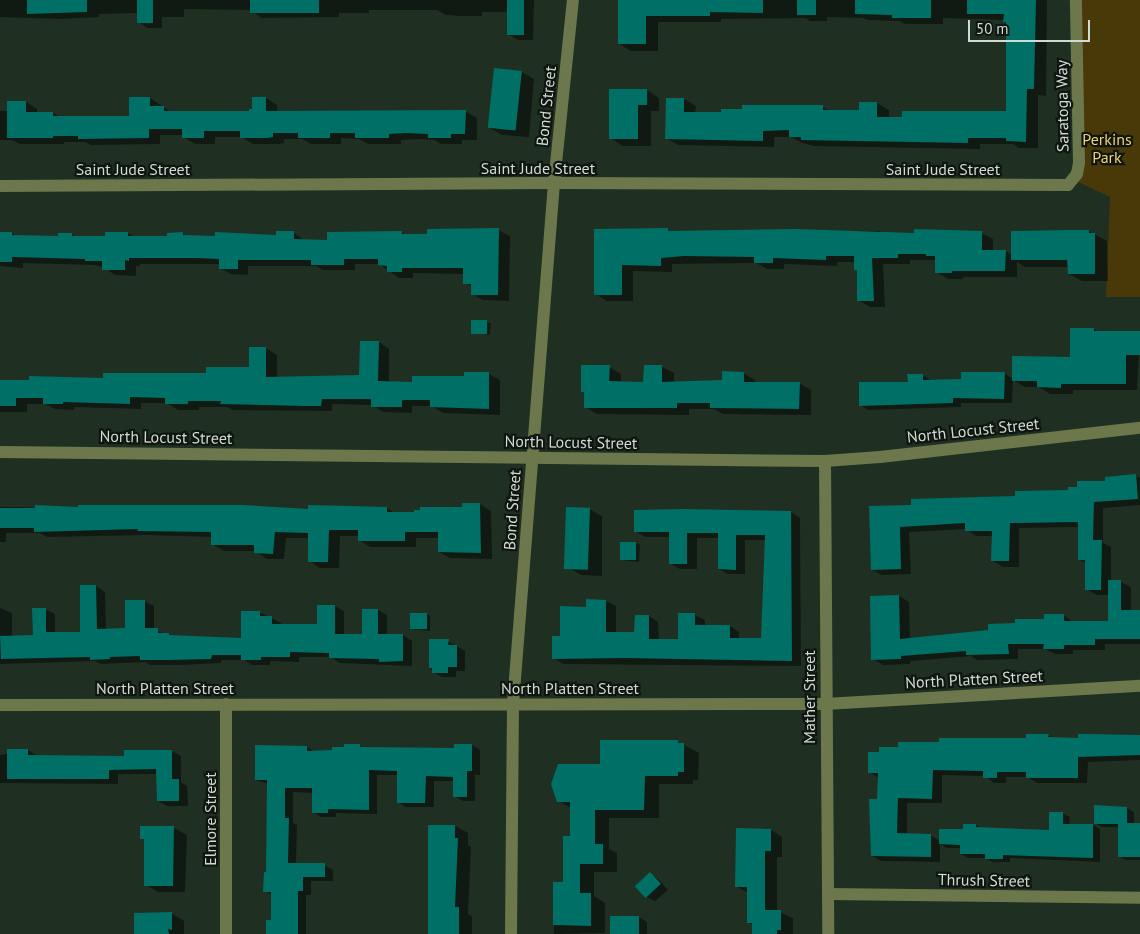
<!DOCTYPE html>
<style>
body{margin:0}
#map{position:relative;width:1140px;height:934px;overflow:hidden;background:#1f3023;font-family:"PT Sans",sans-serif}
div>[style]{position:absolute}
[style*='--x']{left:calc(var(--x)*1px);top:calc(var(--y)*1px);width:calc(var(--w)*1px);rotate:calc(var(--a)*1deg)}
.green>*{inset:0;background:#493808}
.shadow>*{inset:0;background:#0007;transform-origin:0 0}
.building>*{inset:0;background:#006f65;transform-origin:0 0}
.minor>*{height:12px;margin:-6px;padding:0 6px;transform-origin:6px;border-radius:6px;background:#6c784b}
span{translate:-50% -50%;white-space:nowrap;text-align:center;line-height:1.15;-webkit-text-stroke:4.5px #0f1610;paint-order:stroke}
.street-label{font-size:16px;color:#d0dbd3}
.park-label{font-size:16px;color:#f4d076}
.scale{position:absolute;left:968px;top:20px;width:122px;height:22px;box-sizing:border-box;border:2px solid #d0dbd3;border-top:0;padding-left:6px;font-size:15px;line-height:18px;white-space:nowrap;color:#d0dbd3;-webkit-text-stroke:4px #0f1610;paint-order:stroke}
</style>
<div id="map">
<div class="green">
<div style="clip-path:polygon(1075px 0,1140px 0,1140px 297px,1106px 297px,1110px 197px,1074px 180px)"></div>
</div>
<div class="shadow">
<div style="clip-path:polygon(0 0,534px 0,533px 40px,518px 40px,508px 34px,508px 12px,482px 12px,482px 16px,460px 16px,446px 15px,437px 10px,369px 10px,369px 13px,339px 13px,339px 17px,261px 18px,251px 10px,184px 9px,184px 17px,162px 17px,162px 28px,148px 28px,138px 22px,138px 13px,99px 14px,99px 17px,60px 19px,0 17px)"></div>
<div style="clip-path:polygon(620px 0,1047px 0,1046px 96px,1038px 95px,1038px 148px,1019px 148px,1013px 144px,980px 144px,980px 149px,814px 146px,802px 143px,791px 137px,774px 137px,774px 147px,678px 145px,666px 138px,684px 99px,696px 106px,695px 113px,822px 107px,830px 111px,860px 111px,877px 103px,889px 110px,889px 118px,1007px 113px,1007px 23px,1005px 20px,943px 18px,943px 24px,905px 24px,899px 21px,868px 20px,863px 18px,827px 17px,827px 21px,810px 21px,806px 18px,721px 19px,721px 22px,658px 22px,658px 51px,631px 51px,619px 44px)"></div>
<div style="clip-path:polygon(522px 72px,534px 79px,529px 137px,502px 135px,490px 128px)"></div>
<div style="clip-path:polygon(647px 90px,659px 98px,659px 111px,651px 111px,651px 146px,623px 146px,610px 138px)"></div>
<div style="clip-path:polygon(130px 98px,150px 98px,171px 112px,250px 112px,266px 98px,277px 105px,277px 112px,465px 111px,477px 118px,477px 140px,462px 140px,462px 144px,441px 144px,434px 140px,417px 139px,401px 140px,401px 144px,368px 144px,359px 139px,341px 138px,341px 144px,311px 144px,302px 139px,284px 139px,284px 143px,279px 144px,253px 144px,241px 137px,215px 137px,215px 144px,195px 144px,183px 137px,183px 135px,160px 135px,160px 144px,91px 145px,85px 142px,64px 142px,64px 144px,20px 144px,11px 140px,0 140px,0 111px,8px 111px,26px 102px,37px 109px,37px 113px,53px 113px,60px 117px,130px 117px)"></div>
<div style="clip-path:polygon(498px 230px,510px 236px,509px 301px,483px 300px,472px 294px,472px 287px,465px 283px,465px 274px,413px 273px,413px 278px,399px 278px,379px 264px,355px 264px,355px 270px,323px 270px,316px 266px,248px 266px,248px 275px,231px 274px,220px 268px,220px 264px,140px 264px,140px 266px,136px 266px,136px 276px,115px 275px,103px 267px,94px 265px,23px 263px,23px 268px,0 266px,0 233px,12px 233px,19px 237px,59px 237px,71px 234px,77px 237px,106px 237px,127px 233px,135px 237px,168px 237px,183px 234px,188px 237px,278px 236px,294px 233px,305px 241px,328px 241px,402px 232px,407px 236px)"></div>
<div style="clip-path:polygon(595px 230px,668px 230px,672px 232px,880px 231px,884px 234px,915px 234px,915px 230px,948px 230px,953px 232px,981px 233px,993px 239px,993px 251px,1005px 251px,1012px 255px,1089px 231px,1107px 241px,1108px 281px,1082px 281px,1069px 274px,1069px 267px,1025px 267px,1017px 262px,1017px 277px,963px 277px,963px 279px,948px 279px,936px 272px,935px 260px,910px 260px,910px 264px,883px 264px,885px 307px,870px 307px,858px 300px,858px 270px,855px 262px,837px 262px,837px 266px,784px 264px,784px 269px,767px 269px,756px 263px,672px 264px,672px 272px,633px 271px,633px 301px,607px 301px,595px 294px)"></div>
<div style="left:473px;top:321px;width:18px;height:12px;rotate:6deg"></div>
<div style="clip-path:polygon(1094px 329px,1099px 332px,1140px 332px,1137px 390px,1073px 390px,1073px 394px,1050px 394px,1039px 387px,1025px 387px,1013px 380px,1012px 403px,961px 403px,961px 407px,868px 410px,860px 405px,922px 375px,931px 380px,963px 380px,1004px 373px,1013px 379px,1071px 358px)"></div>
<div style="clip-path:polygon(379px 342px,389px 349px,389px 383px,413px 383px,466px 377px,466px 373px,489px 374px,500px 380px,500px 415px,443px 413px,432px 406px,412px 406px,412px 413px,383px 412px,372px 405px,332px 404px,332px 411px,233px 410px,227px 407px,199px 407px,199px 410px,178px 410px,166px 403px,141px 403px,141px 409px,74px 407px,74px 410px,55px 409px,45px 404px,27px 404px,27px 412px,0 412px,0 382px,208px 374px,250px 369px,266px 348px,277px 355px,277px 378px,361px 376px)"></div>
<div style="clip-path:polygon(645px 366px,662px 367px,674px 373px,674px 383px,723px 381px,743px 373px,755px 380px,755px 383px,799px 383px,811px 390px,811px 415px,723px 414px,714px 409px,689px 409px,689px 415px,597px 414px,585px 407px,585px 393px,582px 391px,609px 367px,621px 374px,621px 383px,645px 383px)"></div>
<div style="clip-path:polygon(1135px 476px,1140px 478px,1140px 505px,1103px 508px,1103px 543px,1111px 547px,1111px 582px,1121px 582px,1131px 587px,1131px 610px,1140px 610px,1140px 644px,1105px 644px,1105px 650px,1073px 650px,1073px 654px,1055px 654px,1045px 649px,1018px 649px,1018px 659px,977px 660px,971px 656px,910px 661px,910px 664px,883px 665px,873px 659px,899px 596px,909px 602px,910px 639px,990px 631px,1063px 615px,1073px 622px,1110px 622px,1110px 595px,1097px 595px,1086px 589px,1087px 564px,1079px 559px,1079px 527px,1019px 528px,1019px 567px,1003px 567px,993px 561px,993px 536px,976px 536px,966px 529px,909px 532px,911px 574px,882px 575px,872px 570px,912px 506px,1069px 491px)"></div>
<div style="clip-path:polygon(480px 504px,491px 511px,492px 559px,450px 558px,439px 552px,439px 538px,416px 538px,416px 547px,370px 547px,359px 540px,359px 536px,340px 536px,339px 568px,320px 568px,309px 561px,309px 538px,286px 538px,284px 559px,267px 559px,255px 551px,224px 551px,212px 544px,212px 537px,147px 535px,47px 537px,40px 533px,6px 533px,6px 542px,0 542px,0 507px,310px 510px,387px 508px,395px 513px,416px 513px,463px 509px)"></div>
<div style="clip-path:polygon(589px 509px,602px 516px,602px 576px,581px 575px,569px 568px)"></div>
<div style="clip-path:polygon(791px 512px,800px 518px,801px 666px,563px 664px,554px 658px,562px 638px,587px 608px,587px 601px,606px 601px,616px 606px,616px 633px,636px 634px,649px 616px,658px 622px,659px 640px,679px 640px,679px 615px,695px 615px,705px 620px,705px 626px,730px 626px,739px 632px,739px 639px,762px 639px,766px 540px,745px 540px,745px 574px,728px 574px,719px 569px,719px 538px,697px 538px,697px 569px,680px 569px,671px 564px,671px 537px,645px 537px,635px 531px)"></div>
<div style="clip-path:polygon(636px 543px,640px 545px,639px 562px,621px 560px)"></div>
<div style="clip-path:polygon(81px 586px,96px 586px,105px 592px,106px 630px,126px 629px,144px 601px,154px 606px,154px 630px,173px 636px,243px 639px,259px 612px,281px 623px,281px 625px,318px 626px,335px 606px,344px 611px,344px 635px,363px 635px,378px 610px,387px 615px,387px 635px,403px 635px,412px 641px,412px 666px,340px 663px,330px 657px,299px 657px,299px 662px,270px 661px,270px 665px,252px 665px,244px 660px,221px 660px,221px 663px,179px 665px,150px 665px,145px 662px,101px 664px,95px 661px,0 664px,0 608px,12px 613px,12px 637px,34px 636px,45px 609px,55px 614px,55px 633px,81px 633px)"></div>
<div style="clip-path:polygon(427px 614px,430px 616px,430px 631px,411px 629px)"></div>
<div style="clip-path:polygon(448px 641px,465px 651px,465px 671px,456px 671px,456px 677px,442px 677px,433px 672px,430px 667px)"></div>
<div style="clip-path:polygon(1048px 735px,1055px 739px,1140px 736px,1140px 760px,1088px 762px,1087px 783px,1037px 783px,1027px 777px,1006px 777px,1006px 783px,994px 783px,985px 776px,942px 775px,942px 803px,907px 803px,907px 835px,930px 835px,940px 841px,976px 825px,981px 828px,1050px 832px,1062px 813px,1070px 817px,1069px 825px,1093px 825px,1100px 829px,1100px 862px,1010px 858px,1010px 862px,993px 862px,985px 858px,968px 858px,961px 854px,961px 848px,947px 848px,940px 844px,940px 862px,881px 861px,872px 856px,879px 800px,879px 778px,869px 772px,880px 753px,900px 748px,1028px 739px)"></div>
<div style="clip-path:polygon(678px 742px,699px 753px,698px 780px,693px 780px,693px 784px,659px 784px,659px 818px,609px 818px,609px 849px,617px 853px,617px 872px,594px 872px,594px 896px,605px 903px,605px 933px,554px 934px,555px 883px,564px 883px,571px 837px,572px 808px,558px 801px,601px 765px)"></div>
<div style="clip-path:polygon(472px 745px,480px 750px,480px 775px,475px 775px,475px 801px,463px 801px,454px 796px,454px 781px,434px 781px,434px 807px,406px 807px,398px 802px,398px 775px,377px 775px,377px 814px,336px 813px,336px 817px,321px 817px,313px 812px,313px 793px,293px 792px,293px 823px,297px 825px,296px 864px,324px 865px,333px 870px,333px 881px,311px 881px,311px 895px,306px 895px,306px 934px,267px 934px,272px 921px,272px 895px,265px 891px,268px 873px,268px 784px,256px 780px,307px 747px,315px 752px,333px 752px,345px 748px,345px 746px,360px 746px,365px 748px,455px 749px)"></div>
<div style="clip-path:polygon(28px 750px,38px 756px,126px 757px,172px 751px,181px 756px,181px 782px,187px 786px,188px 806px,167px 806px,158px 801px,158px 774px,118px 774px,118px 784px,0 783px,0 755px)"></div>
<div style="clip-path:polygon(1127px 808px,1134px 812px,1134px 825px,1140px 825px,1140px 860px,1126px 860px,1119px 856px,1119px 827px,1102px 827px,1095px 823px)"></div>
<div style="clip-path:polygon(455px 826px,468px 833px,468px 845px,471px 847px,468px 914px,472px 916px,472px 934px,428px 934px)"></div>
<div style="clip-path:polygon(141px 828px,174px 828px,187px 835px,185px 892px,158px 892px,146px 885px,146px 841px,141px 838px)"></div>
<div style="clip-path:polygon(771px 830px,782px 837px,782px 857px,777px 857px,777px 911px,793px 918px,793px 934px,753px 934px,753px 925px,748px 922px,748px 893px,736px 886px)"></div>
<div style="clip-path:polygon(650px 874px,658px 879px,668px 890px,655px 901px,647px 897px)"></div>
<div style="clip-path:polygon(171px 913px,184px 921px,184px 934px,135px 934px)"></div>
<div style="clip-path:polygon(639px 917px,647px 922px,647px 934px,612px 934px)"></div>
</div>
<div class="building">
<div style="clip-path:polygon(27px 0,87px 0,87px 12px,27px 14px)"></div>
<div style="left:137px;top:0;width:16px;height:23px"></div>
<div style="left:250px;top:0;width:69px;height:13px"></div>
<div style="left:507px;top:0;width:17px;height:35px"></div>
<div style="clip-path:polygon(618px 0,763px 0,763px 13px,710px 12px,710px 16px,646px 16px,646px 44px,618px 44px)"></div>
<div style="left:797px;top:0;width:19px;height:15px"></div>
<div style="clip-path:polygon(855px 0,931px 0,931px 18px,892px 18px,892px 15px,855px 14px)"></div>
<div style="clip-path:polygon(967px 0,1036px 0,1034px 89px,1027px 89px,1026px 142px,1006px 141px,1006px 138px,968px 138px,968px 143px,801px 140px,801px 137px,789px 137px,789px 130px,763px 131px,763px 141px,665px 139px,666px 98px,684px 98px,684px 112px,721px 112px,721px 109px,742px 109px,742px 105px,823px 105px,823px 110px,859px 110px,859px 102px,877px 102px,877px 117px,902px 117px,902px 111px,1006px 111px,1006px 22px,1003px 22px,1004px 14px,967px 14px)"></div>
<div style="left:494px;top:68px;width:28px;height:60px;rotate:6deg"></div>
<div style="clip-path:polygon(609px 89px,647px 89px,647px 105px,638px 105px,638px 139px,609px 139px)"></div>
<div style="clip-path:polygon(129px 97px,150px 97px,150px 106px,164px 106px,164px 111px,249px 111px,249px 109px,252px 109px,252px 97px,266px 97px,266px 111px,466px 110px,465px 134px,451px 134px,451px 138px,428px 138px,428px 134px,405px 133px,389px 134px,389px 138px,355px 138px,355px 133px,330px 133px,330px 138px,298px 138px,298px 133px,273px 133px,273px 137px,267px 138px,240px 138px,240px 131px,204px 131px,204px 138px,182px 138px,182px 129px,149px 129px,149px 138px,78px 139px,78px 136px,53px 136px,53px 138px,7px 138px,7px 101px,26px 101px,26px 112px,53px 112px,53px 116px,129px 116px)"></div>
<div style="clip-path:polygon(499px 228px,498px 295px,471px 295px,471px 284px,463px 284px,463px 268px,402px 268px,402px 272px,387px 272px,387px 266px,378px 265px,378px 259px,344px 259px,344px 265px,311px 265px,311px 260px,238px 260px,238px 269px,219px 269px,219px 259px,197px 258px,129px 258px,129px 261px,125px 260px,125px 270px,102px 270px,102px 261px,85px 261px,85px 259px,12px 257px,12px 262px,0 262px,0 232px,12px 232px,12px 235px,58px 236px,58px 233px,72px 233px,72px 236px,105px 236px,105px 232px,128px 232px,128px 236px,167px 236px,167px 233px,183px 232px,183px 235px,215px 236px,215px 232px,276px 235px,276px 231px,294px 231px,294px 239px,327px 240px,327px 232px,402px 231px,402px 234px,427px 234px,427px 229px)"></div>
<div style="clip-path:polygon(668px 228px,668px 231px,795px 229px,914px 233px,914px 229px,982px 231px,982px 250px,1006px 250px,1005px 271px,952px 271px,952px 273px,935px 273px,935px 256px,926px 256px,926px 254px,898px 254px,898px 258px,872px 258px,874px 301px,857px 301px,857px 270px,854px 270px,854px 256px,826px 256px,826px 260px,773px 258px,773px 263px,754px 263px,754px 257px,684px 256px,661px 258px,661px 266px,622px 265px,622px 295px,594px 295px,594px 229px)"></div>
<div style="clip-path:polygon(1067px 230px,1089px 230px,1089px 233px,1095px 233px,1095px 274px,1068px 274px,1067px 260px,1011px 260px,1011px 231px)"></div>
<div style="left:471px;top:320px;width:16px;height:14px"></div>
<div style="clip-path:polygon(1070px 328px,1094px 328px,1094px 331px,1140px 331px,1140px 355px,1126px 355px,1126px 384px,1061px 384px,1061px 388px,1037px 387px,1037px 381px,1012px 381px,1012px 356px,1070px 357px)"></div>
<div style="clip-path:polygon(360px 341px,379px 341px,378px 381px,412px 382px,412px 376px,464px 376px,464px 372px,489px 372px,489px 409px,430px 407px,430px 400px,402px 400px,402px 407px,371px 407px,371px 399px,322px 399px,321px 406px,304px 406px,220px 404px,221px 401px,188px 401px,188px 404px,165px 404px,165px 398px,130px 397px,130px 404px,63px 402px,63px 404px,43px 404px,43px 398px,16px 398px,16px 406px,0 406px,0 380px,29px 380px,29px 376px,103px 378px,103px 373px,206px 373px,206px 367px,249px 367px,249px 347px,266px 347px,266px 377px,359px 375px)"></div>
<div style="clip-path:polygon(581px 365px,610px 365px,609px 381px,643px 382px,644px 365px,662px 365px,662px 382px,722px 380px,722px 371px,744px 372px,744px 382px,800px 382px,799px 409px,710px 408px,710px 403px,677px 403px,677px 408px,584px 408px,584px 392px,581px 392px)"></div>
<div style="clip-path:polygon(961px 372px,1005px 372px,1004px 399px,953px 398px,953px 403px,859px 406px,859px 382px,908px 382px,907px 374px,923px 374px,923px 380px,961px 379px)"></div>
<div style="clip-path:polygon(1136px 474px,1138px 499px,1094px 502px,1093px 540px,1102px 540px,1101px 590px,1085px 590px,1085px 560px,1078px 560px,1078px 522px,1010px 523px,1009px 561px,991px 561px,992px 531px,965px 531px,965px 523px,900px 527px,901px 569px,871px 570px,869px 506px,911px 505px,911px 499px,1015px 496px,1015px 491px,1068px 490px,1068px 487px,1077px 487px,1077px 481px,1105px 481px,1105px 477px)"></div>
<div style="clip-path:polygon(462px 503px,480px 503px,481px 553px,438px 552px,438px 532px,405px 532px,405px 541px,358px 541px,358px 530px,329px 530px,328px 562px,308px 562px,308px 533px,275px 532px,273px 554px,254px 553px,254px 545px,211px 545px,211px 532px,137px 531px,138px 529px,34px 532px,34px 528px,0 528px,0 508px,35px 508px,35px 505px,78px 507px,78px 505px,243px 505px,308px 509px,308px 505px,350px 506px,387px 507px,387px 512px,414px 512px,414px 510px,420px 510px,420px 507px,462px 507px)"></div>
<div style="left:566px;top:507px;width:24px;height:62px;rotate:2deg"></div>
<div style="clip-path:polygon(682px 509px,791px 511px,792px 661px,625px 658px,552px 659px,552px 636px,560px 636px,560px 606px,586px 607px,586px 599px,606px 600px,606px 632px,634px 632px,635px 615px,649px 615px,649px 639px,678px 639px,678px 613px,695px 613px,695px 625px,730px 625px,730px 638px,761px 638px,765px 535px,736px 535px,736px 570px,718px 569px,718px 533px,687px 533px,687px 564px,669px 564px,669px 532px,634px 532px,634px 510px)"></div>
<div style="left:620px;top:542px;width:16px;height:18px"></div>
<div style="clip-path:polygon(1108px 580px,1121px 580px,1121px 610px,1140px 610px,1140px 639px,1095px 639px,1095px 645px,1064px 645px,1064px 649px,1043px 649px,1044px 644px,1008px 644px,1009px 654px,966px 655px,966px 651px,901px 656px,901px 659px,871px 660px,870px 596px,899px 595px,900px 639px,988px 630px,988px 624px,1015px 623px,1015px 619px,1044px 619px,1044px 614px,1064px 614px,1064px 621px,1108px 621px)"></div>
<div style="clip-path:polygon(80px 585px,96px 585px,97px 629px,125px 628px,125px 600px,145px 600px,145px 628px,158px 628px,158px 633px,169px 633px,169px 635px,241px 638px,241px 611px,260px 611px,260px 616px,272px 616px,272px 624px,317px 624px,317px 605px,335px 605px,335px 634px,362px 634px,362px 609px,378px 609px,378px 634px,403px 634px,403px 661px,379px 662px,379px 659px,329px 658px,329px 653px,290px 652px,290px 657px,261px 657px,261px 660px,241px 660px,241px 655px,212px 655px,211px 659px,169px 660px,140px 660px,140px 656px,110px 657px,110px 659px,90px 660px,90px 657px,1px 659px,0 636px,33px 635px,32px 608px,46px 608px,46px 632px,80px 632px)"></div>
<div style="left:410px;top:613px;width:17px;height:16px"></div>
<div style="clip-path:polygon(429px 639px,449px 639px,448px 645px,457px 645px,457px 667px,448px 667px,448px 673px,432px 673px,432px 668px,429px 668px)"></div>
<div style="clip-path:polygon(1026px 734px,1049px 734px,1048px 737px,1078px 738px,1078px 734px,1087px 734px,1140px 735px,1140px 755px,1078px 757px,1078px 778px,1026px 778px,1026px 772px,997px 772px,997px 778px,983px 778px,983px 771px,933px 770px,932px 799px,898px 798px,897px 833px,931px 834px,931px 857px,871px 856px,869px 799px,877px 799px,878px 773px,868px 773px,868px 752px,879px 752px,879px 747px,898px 747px,898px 742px,939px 742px,939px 738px,1026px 738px)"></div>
<div style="clip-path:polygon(600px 740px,678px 740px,678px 743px,684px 743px,684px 772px,678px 772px,678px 776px,645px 776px,644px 810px,595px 810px,595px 844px,603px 844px,603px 864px,580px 864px,580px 893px,591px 893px,591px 926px,553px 925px,553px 882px,563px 882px,563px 836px,570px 836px,570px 802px,557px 802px,551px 784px,558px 764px,600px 764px)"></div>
<div style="clip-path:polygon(344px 744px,360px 744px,360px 747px,454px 748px,454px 744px,472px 744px,472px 771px,467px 771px,467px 797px,453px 797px,453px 777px,426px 776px,425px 803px,397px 803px,397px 771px,369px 770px,369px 810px,328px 809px,328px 813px,312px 813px,312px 788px,285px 788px,285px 818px,289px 818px,288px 863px,325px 863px,325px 877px,303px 877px,303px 891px,298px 891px,298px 934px,266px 934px,266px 920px,271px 920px,271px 892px,263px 892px,264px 872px,266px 872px,267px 780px,255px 780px,255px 745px,307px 746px,307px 751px,332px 750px,332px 747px,344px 747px)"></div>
<div style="clip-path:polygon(7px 749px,28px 749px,28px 755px,124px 756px,124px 750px,172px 750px,172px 779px,179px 779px,179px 801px,157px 801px,156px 769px,109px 770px,109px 779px,7px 779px)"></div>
<div style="clip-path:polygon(1094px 805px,1127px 807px,1127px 823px,1140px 823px,1140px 857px,1118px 857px,1118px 824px,1094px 824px)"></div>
<div style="clip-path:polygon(1049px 812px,1063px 812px,1063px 824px,1093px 824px,1093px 858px,1003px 855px,1003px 859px,985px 859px,985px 854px,960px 854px,960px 845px,939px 844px,939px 829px,963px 829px,963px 824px,976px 824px,976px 827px,1049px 830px)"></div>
<div style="clip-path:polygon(428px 825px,455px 825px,455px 838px,458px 838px,455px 907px,459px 907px,459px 934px,428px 934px)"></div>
<div style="clip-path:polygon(140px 826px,174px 826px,173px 886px,144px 886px,144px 839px,140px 839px)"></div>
<div style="clip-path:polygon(736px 828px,771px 829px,771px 851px,765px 851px,765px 910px,781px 910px,781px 930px,777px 930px,777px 934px,752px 934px,752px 923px,747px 923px,747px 887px,735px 887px)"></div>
<div style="left:650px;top:872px;width:16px;height:21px;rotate:47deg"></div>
<div style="clip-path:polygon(172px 912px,172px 930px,168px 929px,169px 934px,134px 934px,134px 913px)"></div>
<div style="left:610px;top:916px;width:29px;height:18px"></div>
</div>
<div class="minor">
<div style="--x:0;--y:186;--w:554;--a:-0.31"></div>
<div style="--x:554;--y:183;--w:514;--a:0.22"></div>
<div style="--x:1068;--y:185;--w:14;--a:-51"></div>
<div style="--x:1077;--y:174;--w:11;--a:-80"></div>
<div style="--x:1079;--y:163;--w:163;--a:-91.1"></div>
<div style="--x:0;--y:452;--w:825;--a:0.63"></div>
<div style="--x:825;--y:461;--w:55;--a:-4.2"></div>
<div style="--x:880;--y:457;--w:262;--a:-6.4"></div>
<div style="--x:825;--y:461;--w:473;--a:89.6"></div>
<div style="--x:0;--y:705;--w:825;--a:-0.07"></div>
<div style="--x:825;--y:704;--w:316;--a:-3.3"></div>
<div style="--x:828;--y:894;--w:312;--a:0.7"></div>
<div style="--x:226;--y:934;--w:230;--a:-90"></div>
<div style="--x:511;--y:934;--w:230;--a:-89.5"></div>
<div style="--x:513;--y:704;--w:523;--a:-85.5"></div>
<div style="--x:554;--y:183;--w:184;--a:-84.1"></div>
</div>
<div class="street-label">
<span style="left:546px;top:106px;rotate:-84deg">Bond Street</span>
<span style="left:1062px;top:106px;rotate:-91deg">Saratoga Way</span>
<span style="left:538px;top:168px">Saint Jude Street</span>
<span style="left:133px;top:169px">Saint Jude Street</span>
<span style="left:943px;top:169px">Saint Jude Street</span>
<span style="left:973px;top:430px;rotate:-6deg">North Locust Street</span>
<span style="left:166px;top:437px;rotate:1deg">North Locust Street</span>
<span style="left:571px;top:442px;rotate:1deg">North Locust Street</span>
<span style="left:512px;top:510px;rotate:-86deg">Bond Street</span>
<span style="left:974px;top:679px;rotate:-3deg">North Platten Street</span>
<span style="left:165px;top:688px">North Platten Street</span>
<span style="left:570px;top:688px">North Platten Street</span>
<span style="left:809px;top:697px;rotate:-90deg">Mather Street</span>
<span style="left:210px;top:819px;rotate:-90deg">Elmore Street</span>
<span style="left:984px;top:880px;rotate:1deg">Thrush Street</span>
</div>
<div class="park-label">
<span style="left:1107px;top:148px">Perkins<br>Park</span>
</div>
<div class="scale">50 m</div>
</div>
